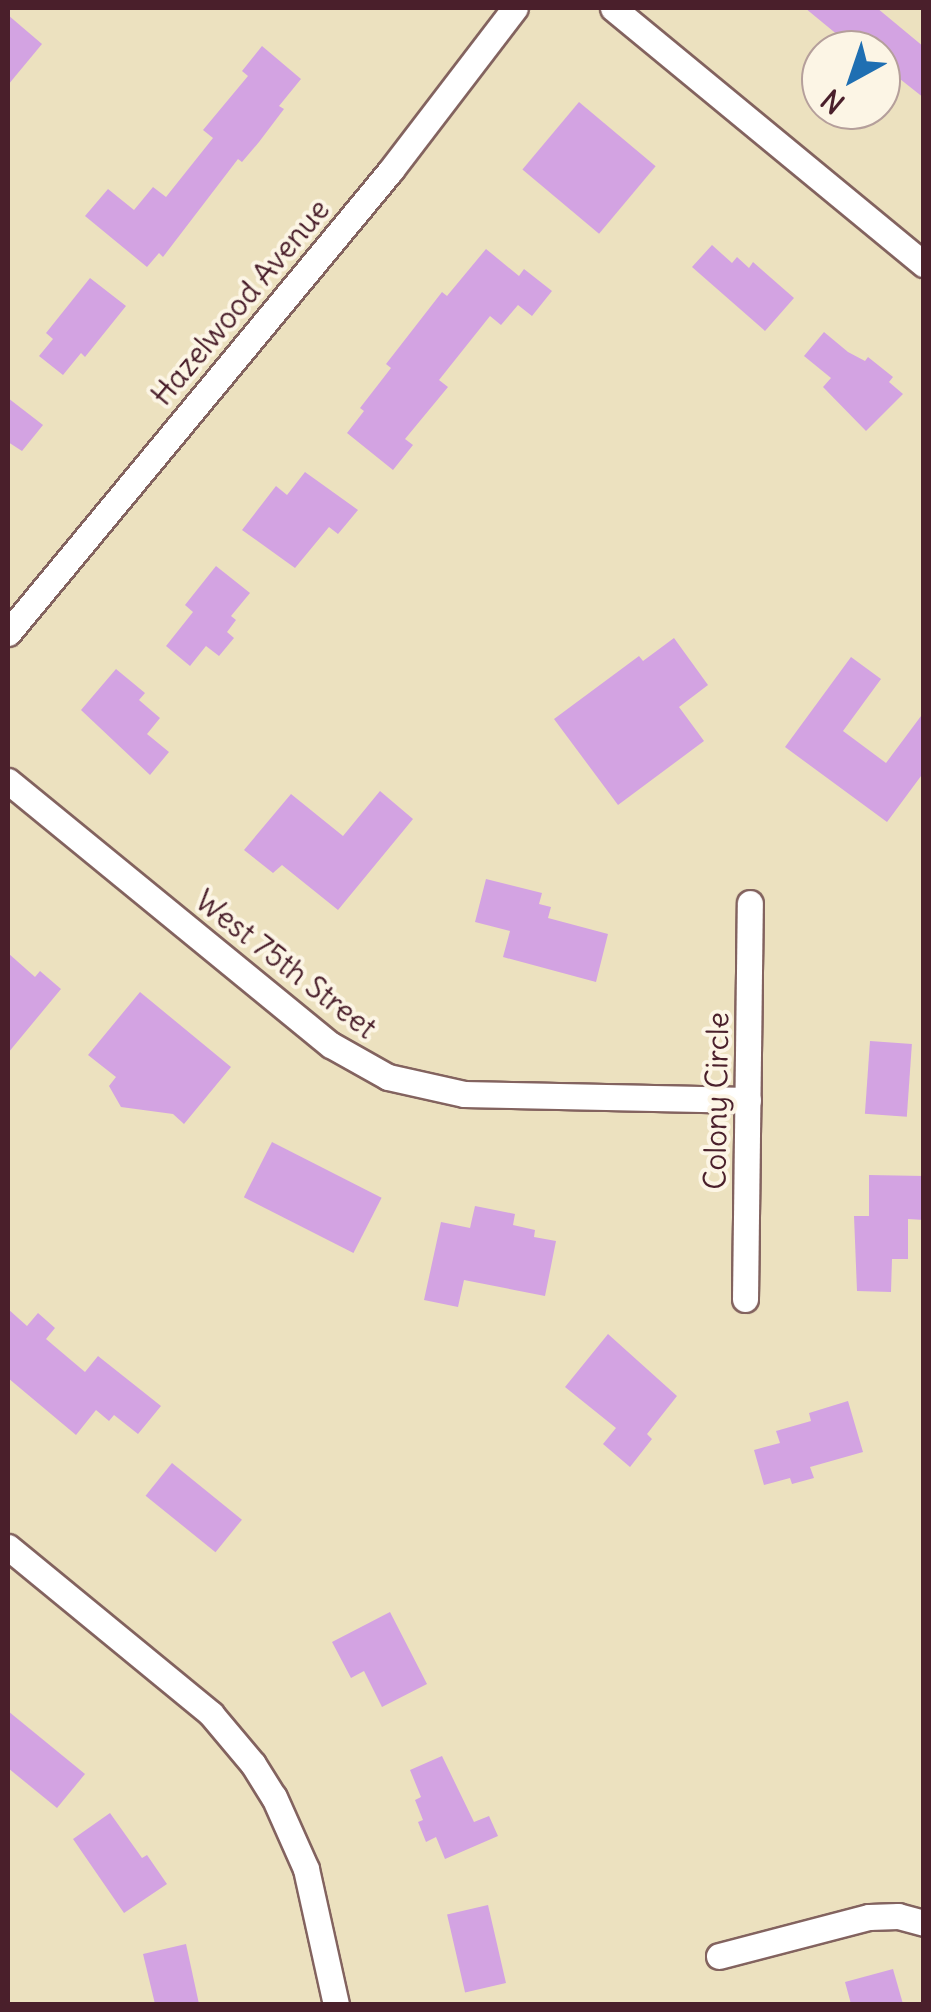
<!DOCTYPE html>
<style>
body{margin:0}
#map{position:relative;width:931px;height:2012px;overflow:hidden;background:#ece1bf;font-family:Delius,sans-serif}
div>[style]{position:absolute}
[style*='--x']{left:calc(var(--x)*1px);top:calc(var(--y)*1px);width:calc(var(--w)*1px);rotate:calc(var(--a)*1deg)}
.building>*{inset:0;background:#d3a3e2;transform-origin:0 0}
.roads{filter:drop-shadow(2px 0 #83635f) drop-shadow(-2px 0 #83635f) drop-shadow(0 2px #83635f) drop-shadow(0 -2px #83635f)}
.street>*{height:25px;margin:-12.5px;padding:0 12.5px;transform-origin:12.5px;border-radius:12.5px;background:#fff}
span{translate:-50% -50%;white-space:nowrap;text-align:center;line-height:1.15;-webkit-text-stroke:8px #fcf5e5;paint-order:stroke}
.street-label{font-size:30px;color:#4a1f2b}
.frame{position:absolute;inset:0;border:10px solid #4a1f2b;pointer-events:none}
.north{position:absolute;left:801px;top:30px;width:100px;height:100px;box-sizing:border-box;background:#fcf5e5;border:2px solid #b59f9b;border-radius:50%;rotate:220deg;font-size:28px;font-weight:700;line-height:40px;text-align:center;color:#4a1f2b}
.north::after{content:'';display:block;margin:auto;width:35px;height:45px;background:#1f6fb2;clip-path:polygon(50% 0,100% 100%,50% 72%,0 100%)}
</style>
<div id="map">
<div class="building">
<div style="clip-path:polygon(805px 8px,877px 8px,924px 47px,924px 98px,881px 64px,881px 50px,856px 50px)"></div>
<div style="clip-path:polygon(8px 15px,42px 44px,8px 85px)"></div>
<div style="clip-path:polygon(262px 46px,301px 79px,279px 106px,284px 109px,259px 142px,242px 162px,238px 159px,163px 257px,159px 253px,147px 267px,85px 216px,108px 189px,134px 210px,153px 187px,166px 197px,213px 138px,203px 130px,248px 76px,242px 71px)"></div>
<div style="left:579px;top:102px;width:100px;height:88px;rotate:40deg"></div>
<div style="clip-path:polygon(712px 245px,732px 263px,737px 257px,749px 268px,753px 262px,794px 298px,765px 331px,692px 267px)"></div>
<div style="clip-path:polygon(486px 249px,519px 276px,524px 269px,552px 291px,532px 316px,518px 305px,501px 325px,490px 316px,439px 380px,448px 387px,405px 439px,413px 445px,393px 470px,347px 433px,364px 411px,360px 408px,391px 368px,386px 364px,442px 292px,447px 296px)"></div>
<div style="clip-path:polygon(90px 278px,126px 306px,85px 357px,81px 353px,63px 375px,39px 356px,53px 339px,46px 333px)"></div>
<div style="clip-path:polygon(824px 332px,848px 352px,865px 361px,868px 357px,893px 377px,889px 382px,903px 394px,866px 431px,823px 387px,831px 378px,804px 356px)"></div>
<div style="clip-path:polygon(8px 398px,43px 425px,22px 451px,8px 442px)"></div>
<div style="clip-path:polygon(305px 472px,358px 510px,338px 534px,329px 527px,295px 568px,242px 530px,276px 486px,287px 495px)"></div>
<div style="clip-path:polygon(216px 566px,250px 593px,231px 616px,236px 620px,227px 632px,234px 638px,219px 656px,206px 646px,190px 666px,166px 646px,193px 612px,185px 605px)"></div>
<div style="clip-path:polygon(674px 638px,708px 685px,679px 707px,704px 741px,618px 805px,554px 719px,639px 656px,643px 661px)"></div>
<div style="clip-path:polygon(851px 657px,881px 679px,843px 731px,886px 763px,924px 712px,924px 772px,887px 822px,785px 747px)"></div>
<div style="clip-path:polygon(116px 669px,145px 693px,139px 700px,160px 718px,147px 734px,169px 752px,150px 775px,81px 710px)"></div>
<div style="clip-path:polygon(380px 791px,413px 819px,338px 910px,282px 865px,273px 873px,244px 850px,291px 794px,343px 836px)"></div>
<div style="clip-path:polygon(486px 879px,542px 893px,539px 904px,551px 907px,548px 918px,608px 934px,596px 982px,503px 957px,510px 931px,475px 922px)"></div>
<div style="clip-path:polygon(8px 953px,35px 977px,40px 971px,61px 989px,8px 1053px)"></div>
<div style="clip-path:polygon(140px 992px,231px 1067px,184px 1124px,173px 1114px,121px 1107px,109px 1086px,116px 1077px,88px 1055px)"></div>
<div style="left:870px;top:1041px;width:42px;height:73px;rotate:4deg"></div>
<div style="left:272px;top:1142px;width:123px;height:62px;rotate:27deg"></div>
<div style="clip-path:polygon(869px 1175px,924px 1176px,924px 1220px,908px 1219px,908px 1259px,892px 1259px,891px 1292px,857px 1291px,854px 1216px,869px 1216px)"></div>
<div style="clip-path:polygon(475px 1206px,515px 1214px,513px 1225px,535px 1230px,534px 1237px,556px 1241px,545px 1296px,464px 1280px,458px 1307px,424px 1300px,441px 1222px,470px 1228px)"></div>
<div style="clip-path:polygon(8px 1309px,27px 1326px,38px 1313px,55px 1328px,46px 1339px,85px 1372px,98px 1356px,161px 1406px,138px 1434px,114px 1415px,109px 1421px,96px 1410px,76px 1435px,8px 1378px)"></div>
<div style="clip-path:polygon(608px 1334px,677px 1396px,647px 1434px,652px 1439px,630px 1467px,603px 1444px,616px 1428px,565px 1387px)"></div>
<div style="clip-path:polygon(848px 1401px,863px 1452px,810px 1467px,814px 1478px,792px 1484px,790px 1478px,764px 1485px,754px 1450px,780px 1443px,776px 1431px,811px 1421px,809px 1413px)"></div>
<div style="left:172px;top:1463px;width:90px;height:42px;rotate:39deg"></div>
<div style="clip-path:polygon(390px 1612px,427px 1684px,382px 1707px,364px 1671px,351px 1678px,332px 1642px)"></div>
<div style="clip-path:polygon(8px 1711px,85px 1774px,57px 1808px,8px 1768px)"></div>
<div style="clip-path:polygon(442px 1756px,474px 1822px,489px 1816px,498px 1836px,445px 1859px,436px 1837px,426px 1842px,418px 1822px,423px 1820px,415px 1800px,421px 1797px,410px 1770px)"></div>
<div style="clip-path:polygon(110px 1813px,142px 1858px,147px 1855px,167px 1884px,124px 1913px,73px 1839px)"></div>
<div style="left:488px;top:1905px;width:80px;height:42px;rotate:77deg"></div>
<div style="clip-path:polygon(186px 1944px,199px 2004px,155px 2004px,143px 1954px)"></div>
<div style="clip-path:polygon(893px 1969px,903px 2004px,851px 2004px,845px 1982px)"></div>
</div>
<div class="roads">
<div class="street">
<div style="--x:613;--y:8;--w:403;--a:39.5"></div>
<div style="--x:8;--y:633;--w:601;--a:-50.4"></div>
<div style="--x:391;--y:170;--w:204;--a:-52.6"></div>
<div style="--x:8;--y:781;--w:417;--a:39.3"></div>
<div style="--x:331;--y:1045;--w:65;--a:29.3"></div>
<div style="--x:388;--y:1077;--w:78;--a:12.6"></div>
<div style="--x:464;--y:1094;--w:284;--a:1.2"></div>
<div style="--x:745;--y:1299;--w:396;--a:-89.3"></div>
<div style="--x:8;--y:1547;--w:263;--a:39.4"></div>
<div style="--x:211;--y:1714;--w:65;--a:50"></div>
<div style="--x:253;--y:1764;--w:39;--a:58"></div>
<div style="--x:274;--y:1797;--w:79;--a:66"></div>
<div style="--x:306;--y:1869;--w:138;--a:77.5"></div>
<div style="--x:719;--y:1956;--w:155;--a:-14.6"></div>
<div style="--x:869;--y:1917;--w:29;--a:-2"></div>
<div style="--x:898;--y:1916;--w:27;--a:15"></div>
</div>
</div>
<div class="street-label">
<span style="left:240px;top:302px;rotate:-50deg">Hazelwood Avenue</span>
<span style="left:286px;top:964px;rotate:38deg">West 75th Street</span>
<span style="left:716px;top:1101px;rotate:-89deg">Colony Circle</span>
</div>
<div class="frame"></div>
<div class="north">N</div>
</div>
